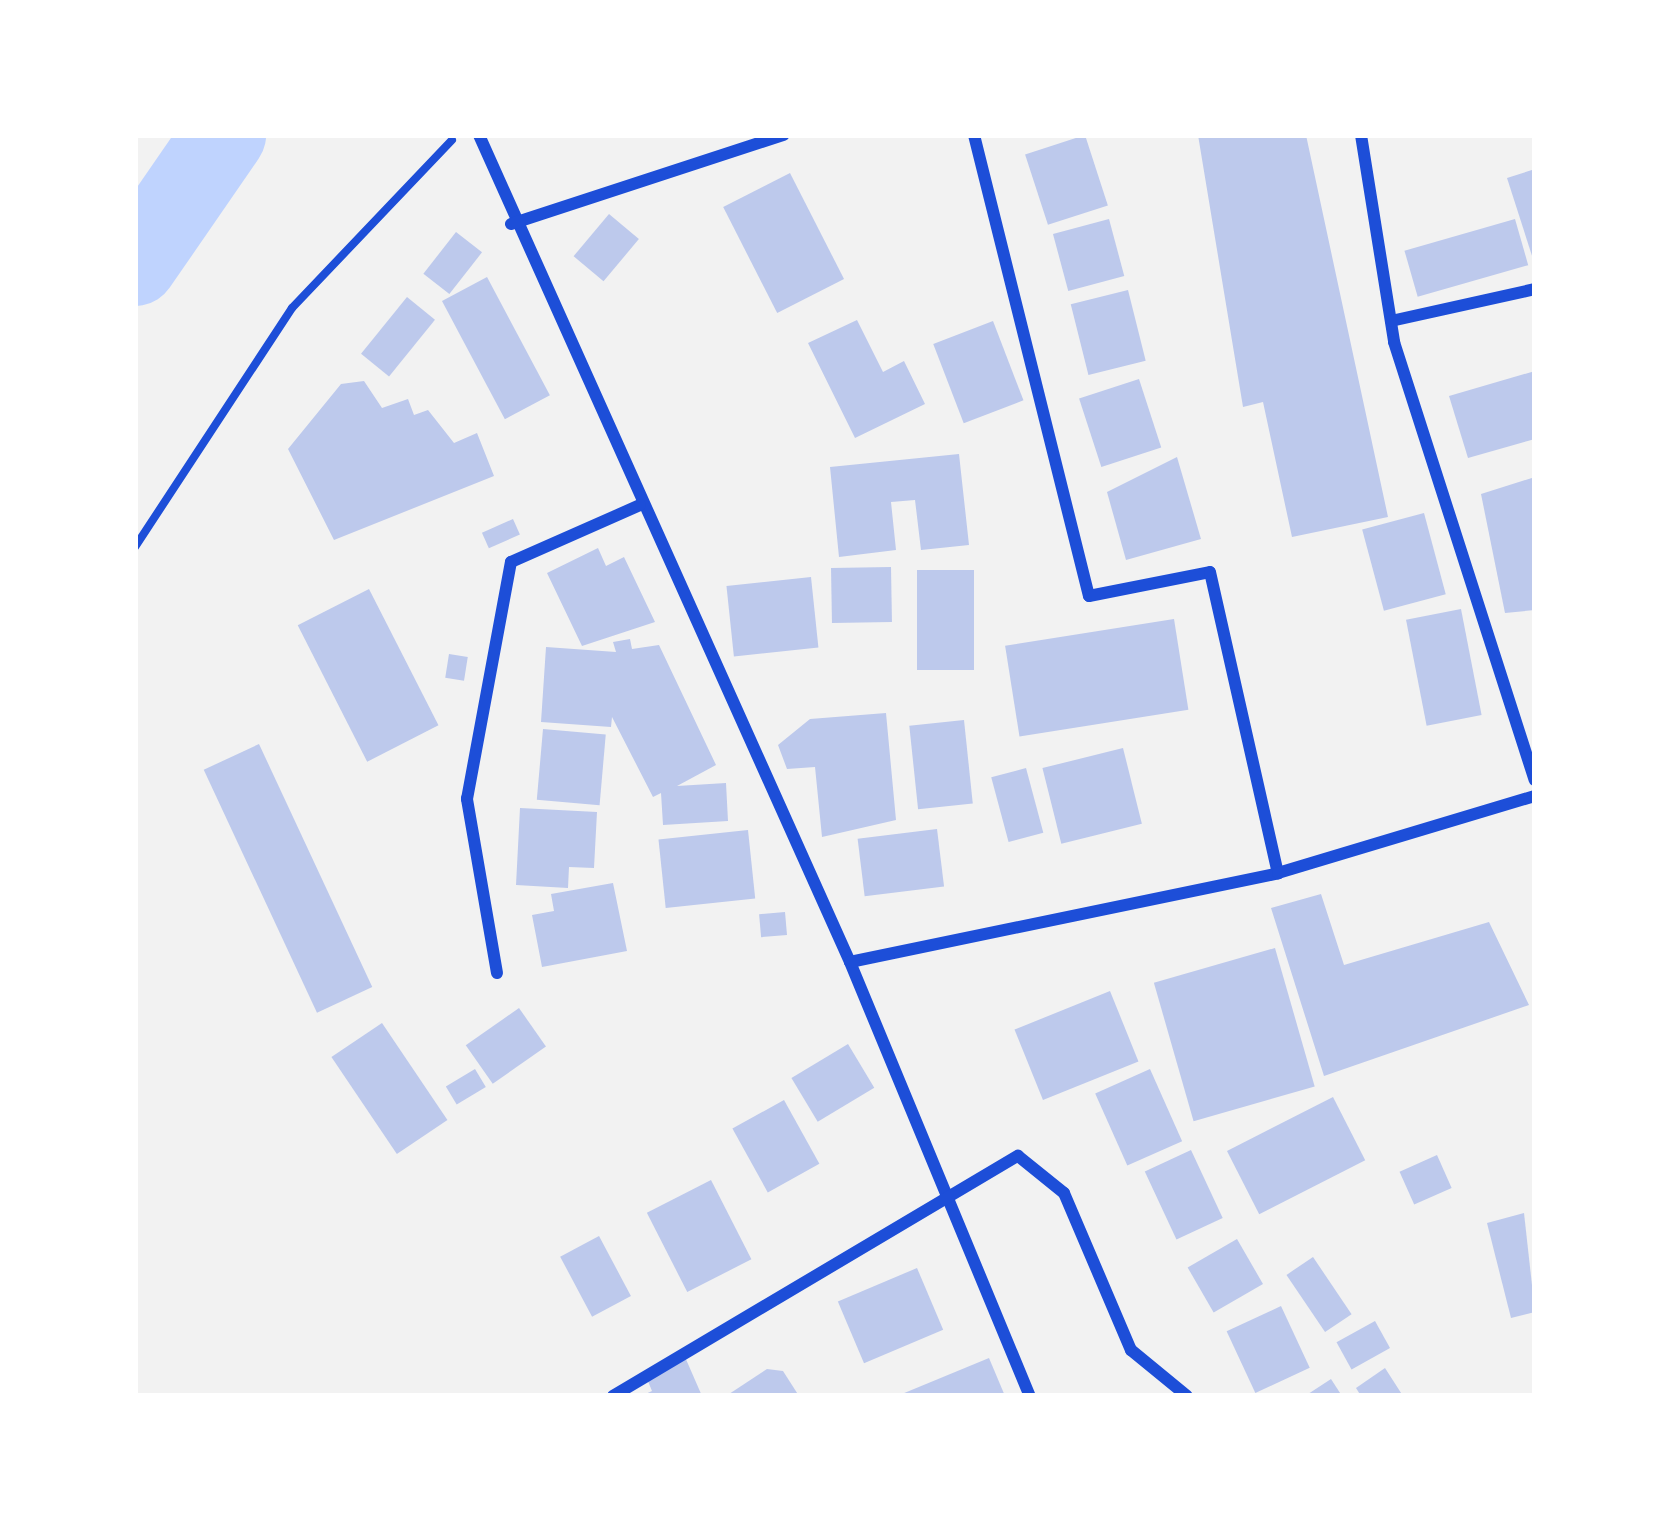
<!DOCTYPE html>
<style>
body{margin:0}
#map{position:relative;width:1670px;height:1531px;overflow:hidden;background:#f2f2f2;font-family:Karla,sans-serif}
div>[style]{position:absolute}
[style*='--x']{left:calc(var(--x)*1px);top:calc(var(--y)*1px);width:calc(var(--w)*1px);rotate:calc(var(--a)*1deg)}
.river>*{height:84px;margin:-42px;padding:0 42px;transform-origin:42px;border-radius:42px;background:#bfd3fe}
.building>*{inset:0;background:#bdc9ec;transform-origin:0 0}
.path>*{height:8px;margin:-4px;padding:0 4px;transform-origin:4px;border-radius:4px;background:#1d4ed8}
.minor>*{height:12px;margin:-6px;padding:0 6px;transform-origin:6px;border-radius:6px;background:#1d4ed8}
span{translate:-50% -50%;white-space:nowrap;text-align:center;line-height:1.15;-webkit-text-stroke:12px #fff;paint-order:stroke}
.frame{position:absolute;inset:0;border:138px solid #fff;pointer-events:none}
</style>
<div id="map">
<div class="river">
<div style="--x:135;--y:264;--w:157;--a:-55.4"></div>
</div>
<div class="building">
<div style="left:1085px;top:135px;width:74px;height:63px;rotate:72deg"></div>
<div style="clip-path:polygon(1198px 135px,1306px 135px,1388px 517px,1292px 537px,1263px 402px,1243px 407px)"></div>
<div style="clip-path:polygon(1535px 169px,1535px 262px,1534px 262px,1507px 178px)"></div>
<div style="left:790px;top:173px;width:119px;height:75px;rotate:63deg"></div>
<div style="left:609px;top:214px;width:39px;height:55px;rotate:40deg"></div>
<div style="left:1109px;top:219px;width:59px;height:58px;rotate:75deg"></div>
<div style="left:1515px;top:219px;width:48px;height:115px;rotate:74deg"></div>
<div style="left:456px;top:232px;width:33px;height:53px;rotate:38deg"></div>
<div style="left:487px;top:277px;width:134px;height:51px;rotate:62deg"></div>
<div style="left:1128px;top:290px;width:73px;height:59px;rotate:76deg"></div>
<div style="left:407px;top:297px;width:36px;height:73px;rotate:39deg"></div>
<div style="clip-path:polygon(857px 320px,883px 372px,904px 361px,925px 404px,855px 438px,808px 343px)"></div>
<div style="left:993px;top:321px;width:85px;height:64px;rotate:69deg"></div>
<div style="clip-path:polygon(1535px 371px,1535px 439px,1468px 458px,1449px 396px)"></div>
<div style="left:1139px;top:379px;width:72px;height:63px;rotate:72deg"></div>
<div style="clip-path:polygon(364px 381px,382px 408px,408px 399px,414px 415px,428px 410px,454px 443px,477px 433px,494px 476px,334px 540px,288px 449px,341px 384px)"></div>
<div style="clip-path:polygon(959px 454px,969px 545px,921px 550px,915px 500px,891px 502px,896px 550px,839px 557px,830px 467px)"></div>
<div style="clip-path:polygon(1177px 457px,1201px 539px,1126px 560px,1107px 492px)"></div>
<div style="clip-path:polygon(1535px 477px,1535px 610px,1505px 613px,1481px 494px)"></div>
<div style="left:1424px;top:513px;width:84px;height:64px;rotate:75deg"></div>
<div style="left:513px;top:519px;width:17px;height:34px;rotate:66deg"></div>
<div style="clip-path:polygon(598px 548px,606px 566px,624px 557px,655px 622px,582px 646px,547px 573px)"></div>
<div style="left:891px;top:567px;width:55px;height:60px;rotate:89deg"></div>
<div style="left:917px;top:570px;width:57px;height:100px"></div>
<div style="left:811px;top:577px;width:71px;height:85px;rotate:84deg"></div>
<div style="left:369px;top:589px;width:153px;height:80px;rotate:63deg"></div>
<div style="left:1461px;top:609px;width:108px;height:56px;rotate:79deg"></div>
<div style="left:1174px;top:619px;width:92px;height:171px;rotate:81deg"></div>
<div style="clip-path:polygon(630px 639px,632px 649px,659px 645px,716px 765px,677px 786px,726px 783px,728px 821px,663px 825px,661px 793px,653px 797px,612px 717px,611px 727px,541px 722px,546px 647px,616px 652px,613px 642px)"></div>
<div style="left:449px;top:654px;width:19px;height:24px;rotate:9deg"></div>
<div style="clip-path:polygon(886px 713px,896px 820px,822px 837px,815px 767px,787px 769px,778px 745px,810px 719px)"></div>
<div style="left:964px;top:720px;width:84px;height:55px;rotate:84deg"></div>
<div style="left:543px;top:729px;width:63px;height:71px;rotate:5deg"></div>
<div style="left:259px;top:744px;width:268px;height:61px;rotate:65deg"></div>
<div style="left:1123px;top:748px;width:78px;height:83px;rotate:76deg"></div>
<div style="left:1026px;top:768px;width:67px;height:36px;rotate:75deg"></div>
<div style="clip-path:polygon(520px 808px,597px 812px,594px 868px,569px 867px,568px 888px,516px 885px)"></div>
<div style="left:937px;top:829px;width:58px;height:80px;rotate:83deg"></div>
<div style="left:748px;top:830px;width:69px;height:90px;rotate:84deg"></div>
<div style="clip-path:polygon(613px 883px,627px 951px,542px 967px,532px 915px,554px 911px,551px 894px)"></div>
<div style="clip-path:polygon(1321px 894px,1344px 965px,1489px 922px,1529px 1005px,1324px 1076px,1271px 908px)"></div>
<div style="left:785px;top:912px;width:23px;height:26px;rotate:85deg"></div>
<div style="left:1275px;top:948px;width:144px;height:126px;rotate:74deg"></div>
<div style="left:1110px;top:991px;width:76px;height:103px;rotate:68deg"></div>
<div style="left:519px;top:1008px;width:47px;height:65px;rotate:55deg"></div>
<div style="left:382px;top:1023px;width:117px;height:61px;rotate:56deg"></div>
<div style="left:848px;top:1044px;width:51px;height:66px;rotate:59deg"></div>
<div style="left:475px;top:1069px;width:21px;height:34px;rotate:59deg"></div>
<div style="left:1150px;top:1069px;width:79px;height:60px;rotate:66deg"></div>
<div style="left:1333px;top:1097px;width:71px;height:119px;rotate:63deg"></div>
<div style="left:784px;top:1100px;width:73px;height:59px;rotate:61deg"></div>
<div style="left:1191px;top:1150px;width:75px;height:51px;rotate:65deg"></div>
<div style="left:1437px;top:1155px;width:36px;height:41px;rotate:66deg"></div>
<div style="left:711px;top:1180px;width:89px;height:72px;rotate:63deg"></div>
<div style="clip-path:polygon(1524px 1213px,1535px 1312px,1511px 1318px,1487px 1223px)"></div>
<div style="left:599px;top:1236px;width:68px;height:44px;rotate:62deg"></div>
<div style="left:1237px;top:1239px;width:52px;height:57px;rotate:60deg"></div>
<div style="left:1313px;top:1257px;width:69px;height:32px;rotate:56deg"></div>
<div style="left:917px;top:1268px;width:67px;height:86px;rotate:67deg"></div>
<div style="left:1281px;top:1306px;width:68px;height:60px;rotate:65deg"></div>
<div style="left:1375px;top:1321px;width:31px;height:44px;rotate:61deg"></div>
<div style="clip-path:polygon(685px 1357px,702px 1396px,641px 1396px,652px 1391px,645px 1374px)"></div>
<div style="clip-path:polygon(989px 1358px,1005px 1396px,897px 1396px)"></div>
<div style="clip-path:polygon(1385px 1368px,1403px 1396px,1361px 1396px,1356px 1388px)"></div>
<div style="clip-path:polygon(767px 1369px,783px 1371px,799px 1396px,726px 1396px)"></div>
<div style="clip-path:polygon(1331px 1379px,1342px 1396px,1305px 1396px)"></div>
</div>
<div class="path">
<div style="--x:135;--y:547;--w:286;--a:-56.7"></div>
<div style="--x:292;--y:308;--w:232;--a:-46.4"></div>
</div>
<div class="minor">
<div style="--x:479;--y:135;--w:906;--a:65.84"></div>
<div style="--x:850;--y:962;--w:470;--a:67.5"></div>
<div style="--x:974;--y:135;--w:475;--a:76"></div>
<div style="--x:1089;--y:596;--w:123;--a:-11.2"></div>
<div style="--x:1210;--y:572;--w:309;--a:77.3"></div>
<div style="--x:1361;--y:135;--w:210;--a:80.9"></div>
<div style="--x:1394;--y:342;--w:460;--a:72.2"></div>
<div style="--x:511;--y:224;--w:287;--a:-18.1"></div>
<div style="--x:1391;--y:321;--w:148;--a:-12.5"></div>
<div style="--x:850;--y:962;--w:437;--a:-11.7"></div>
<div style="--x:1278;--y:873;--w:268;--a:-16.7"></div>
<div style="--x:497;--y:973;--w:177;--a:-99.8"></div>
<div style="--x:467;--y:799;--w:241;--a:-79.5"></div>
<div style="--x:511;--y:562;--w:141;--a:-23.8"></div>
<div style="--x:613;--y:1396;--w:471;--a:-30.7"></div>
<div style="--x:1018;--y:1156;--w:59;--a:38.8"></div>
<div style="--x:1064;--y:1193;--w:171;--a:66.9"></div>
<div style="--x:1131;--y:1350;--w:72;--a:39.4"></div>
</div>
<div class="frame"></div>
</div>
